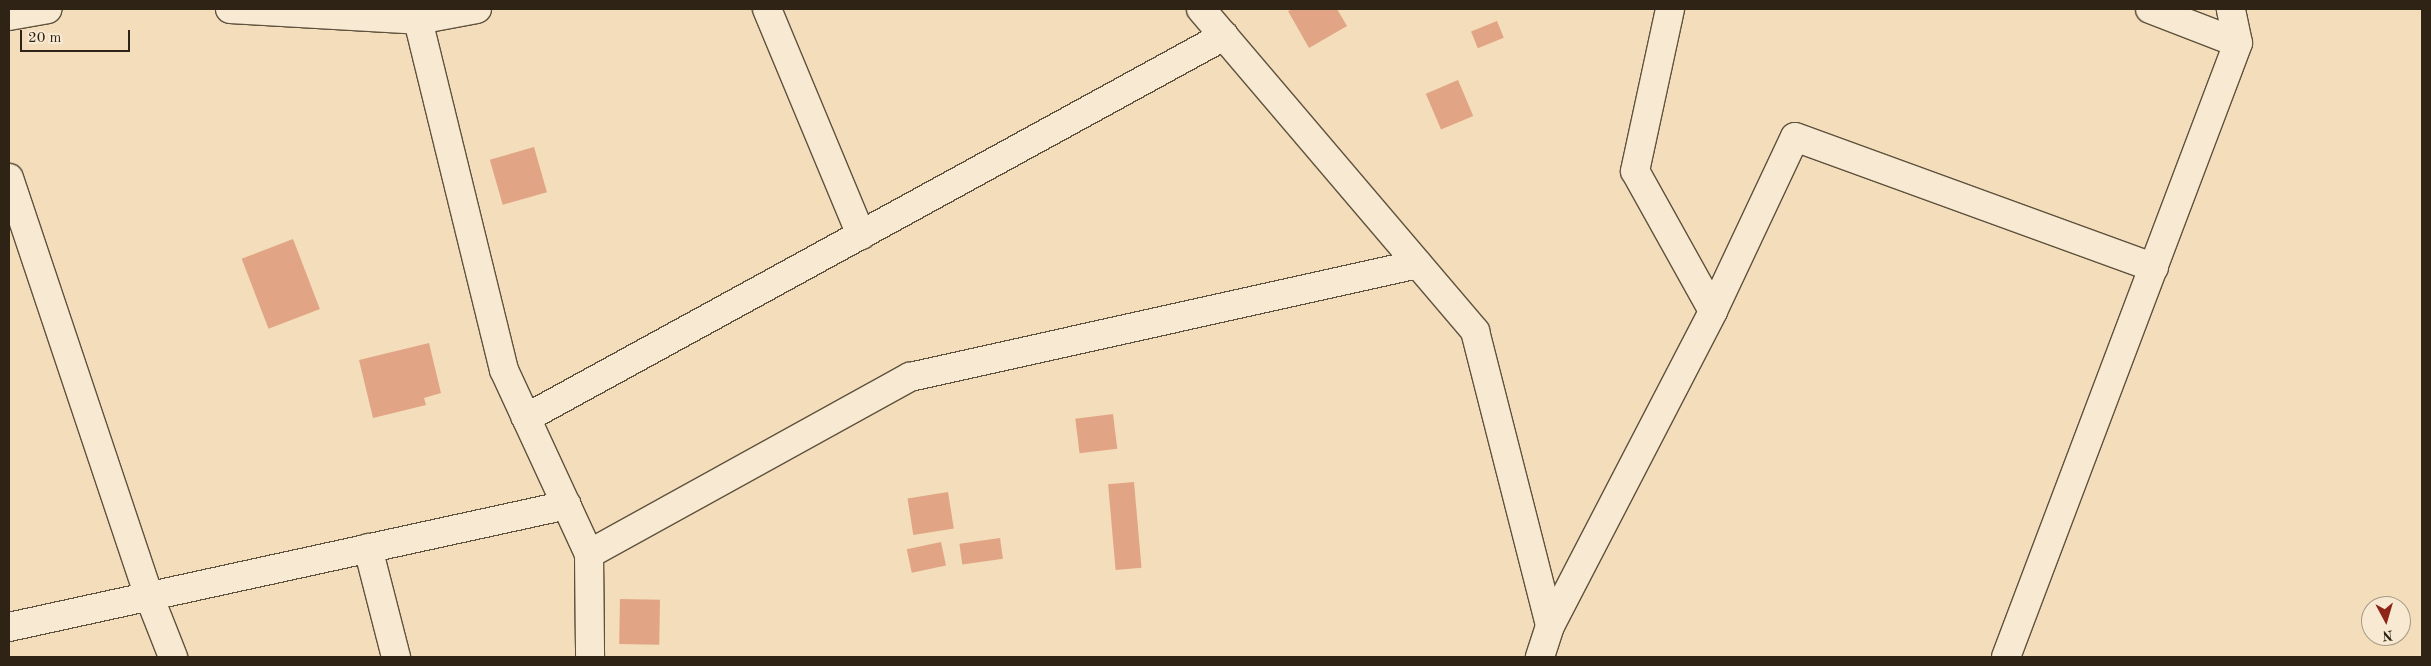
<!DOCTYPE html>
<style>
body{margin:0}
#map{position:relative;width:2431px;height:666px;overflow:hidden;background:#f3ddba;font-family:"Old Standard TT",serif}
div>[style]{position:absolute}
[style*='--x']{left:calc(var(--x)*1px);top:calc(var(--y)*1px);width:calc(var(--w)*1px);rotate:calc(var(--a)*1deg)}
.building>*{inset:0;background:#e1a586;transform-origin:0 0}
.roads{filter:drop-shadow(1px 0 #5f523e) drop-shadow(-1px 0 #5f523e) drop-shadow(0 1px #5f523e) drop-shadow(0 -1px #5f523e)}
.street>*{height:28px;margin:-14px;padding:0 14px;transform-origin:14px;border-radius:14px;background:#f7e9d2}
span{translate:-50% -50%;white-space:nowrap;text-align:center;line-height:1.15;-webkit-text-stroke:4.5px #f7e9d2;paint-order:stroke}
.frame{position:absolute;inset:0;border:10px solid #2e2314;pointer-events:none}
.north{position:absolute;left:2361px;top:596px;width:50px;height:50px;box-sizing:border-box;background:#f7e9d2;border:1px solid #a79a86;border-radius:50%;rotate:174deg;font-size:14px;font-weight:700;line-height:20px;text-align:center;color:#2e2314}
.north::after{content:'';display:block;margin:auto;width:18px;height:22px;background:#8f2418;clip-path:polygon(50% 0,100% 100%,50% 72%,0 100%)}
.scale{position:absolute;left:20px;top:30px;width:110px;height:22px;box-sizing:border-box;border:2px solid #2e2314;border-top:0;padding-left:6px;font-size:15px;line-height:18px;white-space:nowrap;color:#2e2314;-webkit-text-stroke:4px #f7e9d2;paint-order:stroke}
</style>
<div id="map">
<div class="building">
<div style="clip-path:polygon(1293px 9px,1337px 9px,1347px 26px,1309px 48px,1288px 11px)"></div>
<div style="left:1497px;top:21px;width:18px;height:28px;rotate:68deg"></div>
<div style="left:1458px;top:80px;width:39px;height:35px;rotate:67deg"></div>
<div style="left:534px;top:147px;width:47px;height:46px;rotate:74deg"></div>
<div style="left:293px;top:239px;width:75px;height:55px;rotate:69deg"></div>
<div style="clip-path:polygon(429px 343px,441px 393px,424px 398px,426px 405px,373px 418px,359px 360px)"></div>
<div style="left:1113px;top:414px;width:35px;height:38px;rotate:83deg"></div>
<div style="left:1134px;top:482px;width:86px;height:26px;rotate:85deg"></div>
<div style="left:948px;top:492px;width:37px;height:41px;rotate:81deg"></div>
<div style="left:1000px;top:538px;width:21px;height:41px;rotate:82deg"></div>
<div style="left:941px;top:542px;width:24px;height:35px;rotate:78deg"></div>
<div style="left:620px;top:599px;width:40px;height:45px;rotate:1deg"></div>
</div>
<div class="roads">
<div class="street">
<div style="--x:230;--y:9;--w:188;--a:3.3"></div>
<div style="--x:418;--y:20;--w:60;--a:-10.6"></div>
<div style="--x:767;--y:9;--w:245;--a:67.4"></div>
<div style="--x:1201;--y:9;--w:423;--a:49.6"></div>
<div style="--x:1475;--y:331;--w:304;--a:75.7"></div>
<div style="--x:1550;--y:626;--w:33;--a:108"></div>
<div style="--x:2150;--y:9;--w:94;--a:21.1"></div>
<div style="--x:9;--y:16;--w:39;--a:-10"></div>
<div style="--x:418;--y:20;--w:360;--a:76.2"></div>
<div style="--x:504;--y:370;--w:203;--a:65.2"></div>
<div style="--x:589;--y:554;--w:103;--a:89.4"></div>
<div style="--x:9;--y:178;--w:441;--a:71.5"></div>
<div style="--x:149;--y:596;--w:66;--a:68.5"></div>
<div style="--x:1713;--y:311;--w:192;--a:-64.8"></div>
<div style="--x:1795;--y:137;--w:382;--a:20"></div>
<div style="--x:526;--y:418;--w:796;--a:-28.69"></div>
<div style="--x:368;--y:548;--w:113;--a:75.6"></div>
<div style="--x:589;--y:554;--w:367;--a:-28.9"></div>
<div style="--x:910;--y:377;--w:520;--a:-12.54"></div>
<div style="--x:1550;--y:626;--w:355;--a:-62.6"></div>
<div style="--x:1713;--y:311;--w:160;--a:-119.1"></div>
<div style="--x:1635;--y:171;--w:166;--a:-77.8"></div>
<div style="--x:9;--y:627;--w:571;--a:-12.33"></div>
<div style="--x:2006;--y:657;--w:656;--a:-69.3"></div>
<div style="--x:2238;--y:43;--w:35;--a:-102"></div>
</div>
</div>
<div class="frame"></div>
<div class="north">N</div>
<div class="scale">20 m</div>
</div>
